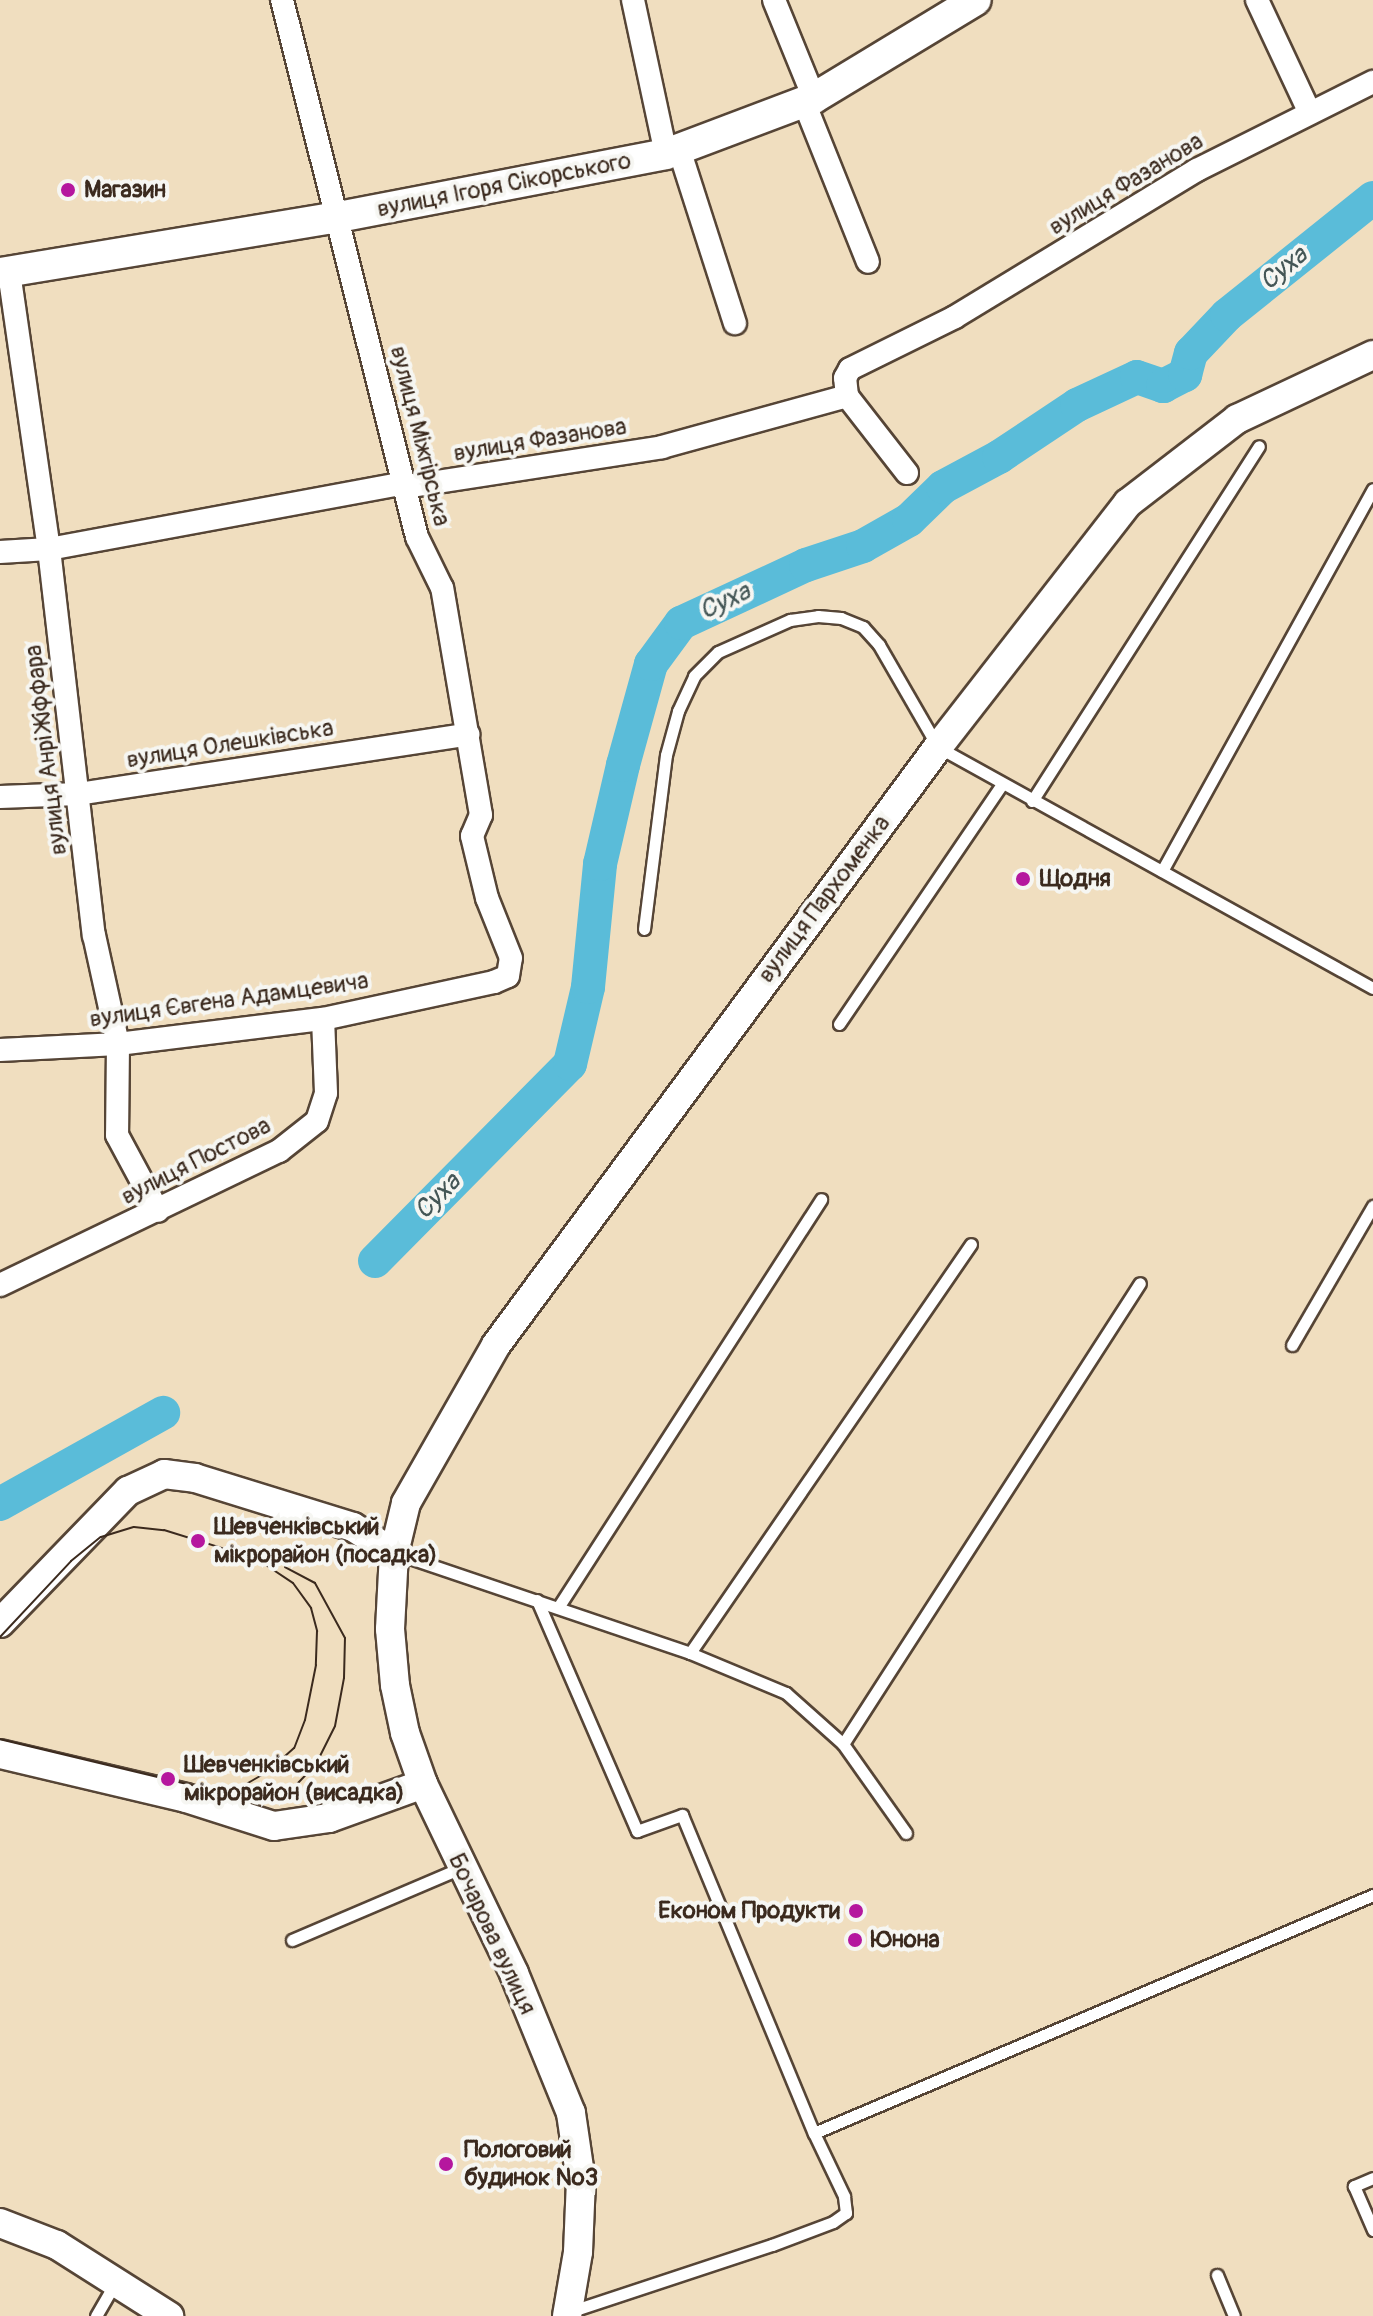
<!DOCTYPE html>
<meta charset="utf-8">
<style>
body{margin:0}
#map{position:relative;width:1373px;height:2316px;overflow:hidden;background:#f0debf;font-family:Pangolin,sans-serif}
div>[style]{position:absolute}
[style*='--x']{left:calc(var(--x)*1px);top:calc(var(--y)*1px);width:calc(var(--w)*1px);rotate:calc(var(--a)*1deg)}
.river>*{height:34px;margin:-17px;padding:0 17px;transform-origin:17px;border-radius:17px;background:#5abcd9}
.roads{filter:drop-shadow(2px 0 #564536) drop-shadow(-2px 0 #564536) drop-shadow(0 2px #564536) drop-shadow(0 -2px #564536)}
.service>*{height:11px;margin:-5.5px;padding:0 5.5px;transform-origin:5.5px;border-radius:5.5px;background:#fff}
.minor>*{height:22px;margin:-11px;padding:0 11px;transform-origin:11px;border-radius:11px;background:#fff}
.tertiary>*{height:28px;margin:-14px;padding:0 14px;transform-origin:14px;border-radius:14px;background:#fff}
.secondary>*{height:30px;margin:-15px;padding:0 15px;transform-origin:15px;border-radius:15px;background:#fff}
.tram>*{height:2px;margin:-1px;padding:0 1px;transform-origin:1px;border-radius:1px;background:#3b2a1e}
.dots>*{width:22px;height:22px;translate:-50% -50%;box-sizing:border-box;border:4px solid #f6f6f2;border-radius:50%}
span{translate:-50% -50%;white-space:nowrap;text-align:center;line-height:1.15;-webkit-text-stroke:8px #f6f6f2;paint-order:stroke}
.street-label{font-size:24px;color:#3b2a1e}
.poi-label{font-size:24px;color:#3b2a1e;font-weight:700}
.left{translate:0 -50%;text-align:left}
.right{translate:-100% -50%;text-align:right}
.water-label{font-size:26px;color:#445656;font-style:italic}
</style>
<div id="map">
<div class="river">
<div style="--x:375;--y:1261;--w:277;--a:-45.3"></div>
<div style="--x:570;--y:1064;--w:79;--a:-76.8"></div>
<div style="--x:588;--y:987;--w:124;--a:-84.4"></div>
<div style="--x:600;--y:864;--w:102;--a:-76.9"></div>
<div style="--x:623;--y:765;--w:105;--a:-74.5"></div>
<div style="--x:651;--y:664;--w:51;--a:-53.8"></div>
<div style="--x:681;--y:623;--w:138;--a:-24.9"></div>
<div style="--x:806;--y:565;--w:60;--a:-18.4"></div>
<div style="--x:863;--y:546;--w:53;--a:-29.5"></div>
<div style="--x:909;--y:520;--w:47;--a:-44.1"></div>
<div style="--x:943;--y:487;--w:64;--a:-28.2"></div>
<div style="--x:999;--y:457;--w:94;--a:-33.7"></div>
<div style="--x:1077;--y:405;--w:66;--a:-25"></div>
<div style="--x:1137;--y:377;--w:28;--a:19"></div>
<div style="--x:1163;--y:386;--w:25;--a:-27"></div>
<div style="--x:1185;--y:375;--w:23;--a:-75"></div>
<div style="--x:1191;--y:353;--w:52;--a:-46.5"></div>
<div style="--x:1227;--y:315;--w:187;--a:-38.7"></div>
<div style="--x:0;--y:1504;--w:187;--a:-29.2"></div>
</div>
<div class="roads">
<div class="service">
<div style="--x:1032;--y:801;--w:421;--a:-57.4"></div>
<div style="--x:1162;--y:871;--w:436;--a:-61.1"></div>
<div style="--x:644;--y:929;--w:175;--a:-82.8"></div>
<div style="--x:666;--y:755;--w:46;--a:-74.7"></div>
<div style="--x:678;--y:711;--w:38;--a:-65"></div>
<div style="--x:694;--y:676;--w:34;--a:-45"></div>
<div style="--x:718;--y:652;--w:79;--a:-24"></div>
<div style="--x:790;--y:620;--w:28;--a:-8"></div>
<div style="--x:818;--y:616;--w:23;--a:5"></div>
<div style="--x:841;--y:618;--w:24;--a:22"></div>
<div style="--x:863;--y:627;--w:24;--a:48"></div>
<div style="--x:879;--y:645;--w:118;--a:60"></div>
<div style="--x:938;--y:747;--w:497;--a:29"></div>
<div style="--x:839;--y:1024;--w:290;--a:-55.8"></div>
<div style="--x:1292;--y:1345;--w:161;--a:-59.8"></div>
<div style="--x:395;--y:1553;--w:311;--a:18.7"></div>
<div style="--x:690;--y:1653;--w:104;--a:22.6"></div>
<div style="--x:786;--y:1693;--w:76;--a:41.8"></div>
<div style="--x:843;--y:1744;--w:109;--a:54.7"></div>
<div style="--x:537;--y:1600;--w:252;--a:66.6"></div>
<div style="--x:637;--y:1831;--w:48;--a:-19.6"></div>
<div style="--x:682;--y:1815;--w:344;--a:67.5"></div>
<div style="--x:559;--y:1606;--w:484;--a:-57.2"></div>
<div style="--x:690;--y:1653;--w:496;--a:-55.5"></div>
<div style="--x:843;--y:1744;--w:548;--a:-57.21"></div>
<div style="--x:292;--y:1940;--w:184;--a:-23.1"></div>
<div style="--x:1373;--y:2178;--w:21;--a:157"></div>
<div style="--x:1354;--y:2186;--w:48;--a:66.6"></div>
<div style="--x:1217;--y:2275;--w:44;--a:67.5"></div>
<div style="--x:572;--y:2311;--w:211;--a:-18.3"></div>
<div style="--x:772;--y:2245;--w:65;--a:-20.7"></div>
<div style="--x:833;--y:2222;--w:16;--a:-35"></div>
<div style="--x:846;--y:2213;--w:17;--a:-97"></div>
<div style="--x:844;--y:2196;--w:70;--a:-115.5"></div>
<div style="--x:814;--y:2133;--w:608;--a:-23.06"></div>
<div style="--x:96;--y:2316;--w:39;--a:-60"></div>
</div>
<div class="minor">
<div style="--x:633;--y:0;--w:157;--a:77.9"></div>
<div style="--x:774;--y:0;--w:106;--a:67.8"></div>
<div style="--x:1257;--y:0;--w:123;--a:64.9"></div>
<div style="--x:804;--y:102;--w:172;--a:68.2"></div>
<div style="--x:679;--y:149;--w:183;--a:72.2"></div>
<div style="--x:9;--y:272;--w:280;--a:81.8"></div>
<div style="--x:49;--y:549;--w:389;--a:83.4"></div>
<div style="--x:94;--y:935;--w:112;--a:77.6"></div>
<div style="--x:118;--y:1044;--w:91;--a:90.6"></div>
<div style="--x:117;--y:1135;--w:86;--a:61.7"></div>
<div style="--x:907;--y:473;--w:98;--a:-127.9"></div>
<div style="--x:847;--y:396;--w:18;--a:-96"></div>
<div style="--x:845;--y:378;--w:10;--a:-61"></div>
<div style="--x:850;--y:369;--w:117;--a:-26.3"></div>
<div style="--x:955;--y:317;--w:283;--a:-31.3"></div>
<div style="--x:1197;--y:170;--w:197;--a:-26.6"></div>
<div style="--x:0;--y:552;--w:49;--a:-3.5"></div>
<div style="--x:49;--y:549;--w:352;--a:-10.5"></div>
<div style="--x:395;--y:485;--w:10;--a:11"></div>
<div style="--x:405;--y:487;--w:260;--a:-8.8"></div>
<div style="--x:662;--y:447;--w:192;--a:-15.4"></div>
<div style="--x:0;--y:797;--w:78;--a:-2.2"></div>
<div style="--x:78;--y:794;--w:395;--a:-8.7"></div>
<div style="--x:0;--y:1050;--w:118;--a:-2.9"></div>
<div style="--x:118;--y:1044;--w:207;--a:-7"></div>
<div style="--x:323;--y:1019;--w:175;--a:-12.2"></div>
<div style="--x:494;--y:982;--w:15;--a:-23"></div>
<div style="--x:508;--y:976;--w:18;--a:-81"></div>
<div style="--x:511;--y:958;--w:65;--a:-111.8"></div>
<div style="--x:487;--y:898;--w:64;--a:-103.6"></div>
<div style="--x:472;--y:836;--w:23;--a:-67"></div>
<div style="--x:481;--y:815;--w:230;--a:-99.7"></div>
<div style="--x:442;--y:588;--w:57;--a:-116.1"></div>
<div style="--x:417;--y:537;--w:554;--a:-104.11"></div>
<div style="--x:0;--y:1285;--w:310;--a:-25.7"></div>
<div style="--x:279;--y:1151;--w:48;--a:-38.3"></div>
<div style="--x:317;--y:1121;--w:29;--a:-72"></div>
<div style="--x:326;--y:1093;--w:74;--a:-92.3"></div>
</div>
<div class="tertiary">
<div style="--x:0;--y:1623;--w:184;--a:-45.9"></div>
<div style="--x:128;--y:1491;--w:40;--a:-25"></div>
<div style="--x:164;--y:1474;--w:31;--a:7"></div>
<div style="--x:195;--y:1478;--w:165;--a:17.2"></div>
<div style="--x:353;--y:1527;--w:49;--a:32.4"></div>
<div style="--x:0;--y:1754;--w:191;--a:13.3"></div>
<div style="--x:186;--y:1798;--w:92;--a:17.7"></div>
<div style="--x:274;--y:1826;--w:56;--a:-8.3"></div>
<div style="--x:329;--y:1818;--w:100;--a:-19.9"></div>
<div style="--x:0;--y:2223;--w:61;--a:21.1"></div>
<div style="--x:57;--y:2245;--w:133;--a:32.4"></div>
<div style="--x:567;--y:2316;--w:65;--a:-80.2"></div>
<div style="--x:578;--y:2252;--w:71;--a:-87.6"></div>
<div style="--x:581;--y:2181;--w:69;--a:-98.4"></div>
<div style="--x:571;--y:2113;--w:151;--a:-112.2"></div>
<div style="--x:514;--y:1973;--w:210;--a:-115.7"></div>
<div style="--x:423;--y:1784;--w:54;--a:-109.4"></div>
<div style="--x:405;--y:1733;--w:49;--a:-101.8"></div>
<div style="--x:395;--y:1685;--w:56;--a:-95.1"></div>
<div style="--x:390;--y:1629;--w:76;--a:-87"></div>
<div style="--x:394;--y:1553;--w:51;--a:-76.5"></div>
<div style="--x:406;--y:1503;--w:182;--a:-60.3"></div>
<div style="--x:496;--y:1345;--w:744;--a:-53.53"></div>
<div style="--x:938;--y:747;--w:309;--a:-52.1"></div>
<div style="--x:1128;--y:503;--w:138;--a:-37.6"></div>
<div style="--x:1237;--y:419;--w:150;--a:-25.2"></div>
</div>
<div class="secondary">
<div style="--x:0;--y:273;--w:344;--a:-9.4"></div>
<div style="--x:339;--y:217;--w:333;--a:-10.9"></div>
<div style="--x:666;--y:154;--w:158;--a:-20.7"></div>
<div style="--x:814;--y:98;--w:189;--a:-31.2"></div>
</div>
</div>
<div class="tram">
<div style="--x:0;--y:1637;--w:104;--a:-46.9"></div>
<div style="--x:71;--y:1561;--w:38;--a:-39"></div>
<div style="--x:101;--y:1537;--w:34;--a:-17"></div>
<div style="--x:134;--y:1527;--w:30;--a:6"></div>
<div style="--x:164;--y:1530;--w:97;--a:17.3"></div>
<div style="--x:257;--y:1559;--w:43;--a:33.7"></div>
<div style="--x:293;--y:1583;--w:31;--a:54"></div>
<div style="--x:311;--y:1608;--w:24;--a:75"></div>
<div style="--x:317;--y:1631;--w:34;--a:92"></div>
<div style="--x:316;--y:1665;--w:56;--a:101.3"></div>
<div style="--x:305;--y:1720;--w:30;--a:111"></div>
<div style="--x:294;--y:1748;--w:36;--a:138"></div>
<div style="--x:267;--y:1772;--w:24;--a:150"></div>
<div style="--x:246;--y:1784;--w:31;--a:167"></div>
<div style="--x:216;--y:1791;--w:222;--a:-166.5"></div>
<div style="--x:228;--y:1793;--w:37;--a:6"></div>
<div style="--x:265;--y:1797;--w:35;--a:-22"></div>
<div style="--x:297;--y:1784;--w:28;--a:-46"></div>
<div style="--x:316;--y:1764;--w:42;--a:-63.4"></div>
<div style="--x:335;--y:1726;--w:49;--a:-79.4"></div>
<div style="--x:344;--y:1678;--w:40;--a:-88.6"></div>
<div style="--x:345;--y:1638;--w:63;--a:-118.6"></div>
<div style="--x:315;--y:1583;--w:34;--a:-152"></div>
</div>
<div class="dots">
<div style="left:68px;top:190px;background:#b5179e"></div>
<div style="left:1023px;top:879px;background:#b5179e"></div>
<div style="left:198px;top:1541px;background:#b5179e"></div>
<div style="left:168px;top:1779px;background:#b5179e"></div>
<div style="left:856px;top:1911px;background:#b5179e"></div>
<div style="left:855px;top:1940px;background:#b5179e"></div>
<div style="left:446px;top:2164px;background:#b5179e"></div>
</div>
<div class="street-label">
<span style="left:1126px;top:184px;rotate:-31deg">вулиця Фазанова</span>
<span style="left:504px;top:185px;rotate:-11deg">вулиця Ігоря Сікорського</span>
<span style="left:420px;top:436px;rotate:76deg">вулиця Міжгірська</span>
<span style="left:540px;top:440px;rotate:-9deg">вулиця Фазанова</span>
<span style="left:230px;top:744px;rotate:-9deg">вулиця Олешківська</span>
<span style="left:46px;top:750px;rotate:-97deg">вулиця Анрі Жіффара</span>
<span style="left:824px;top:899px;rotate:-53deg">вулиця Пархоменка</span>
<span style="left:229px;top:1000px;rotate:-8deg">вулиця Євгена Адамцевича</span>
<span style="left:196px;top:1161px;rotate:-27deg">вулиця Постова</span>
<span style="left:492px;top:1934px;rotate:65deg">Бочарова вулиця</span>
</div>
<div class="poi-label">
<span class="left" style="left:84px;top:190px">Магазин</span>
<span class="left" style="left:1039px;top:879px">Щодня</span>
<span class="left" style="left:214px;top:1541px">Шевченківський<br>мікрорайон (посадка)</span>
<span class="left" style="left:184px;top:1779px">Шевченківський<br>мікрорайон (висадка)</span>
<span class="right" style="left:840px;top:1911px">Економ Продукти</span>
<span class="left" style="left:871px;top:1940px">Юнона</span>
<span class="left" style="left:464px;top:2164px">Пологовий<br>будинок №3</span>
</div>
<div class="water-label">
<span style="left:1284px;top:269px;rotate:-39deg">Суха</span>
<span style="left:725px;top:602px;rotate:-25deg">Суха</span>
<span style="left:438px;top:1197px;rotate:-45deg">Суха</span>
</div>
</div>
